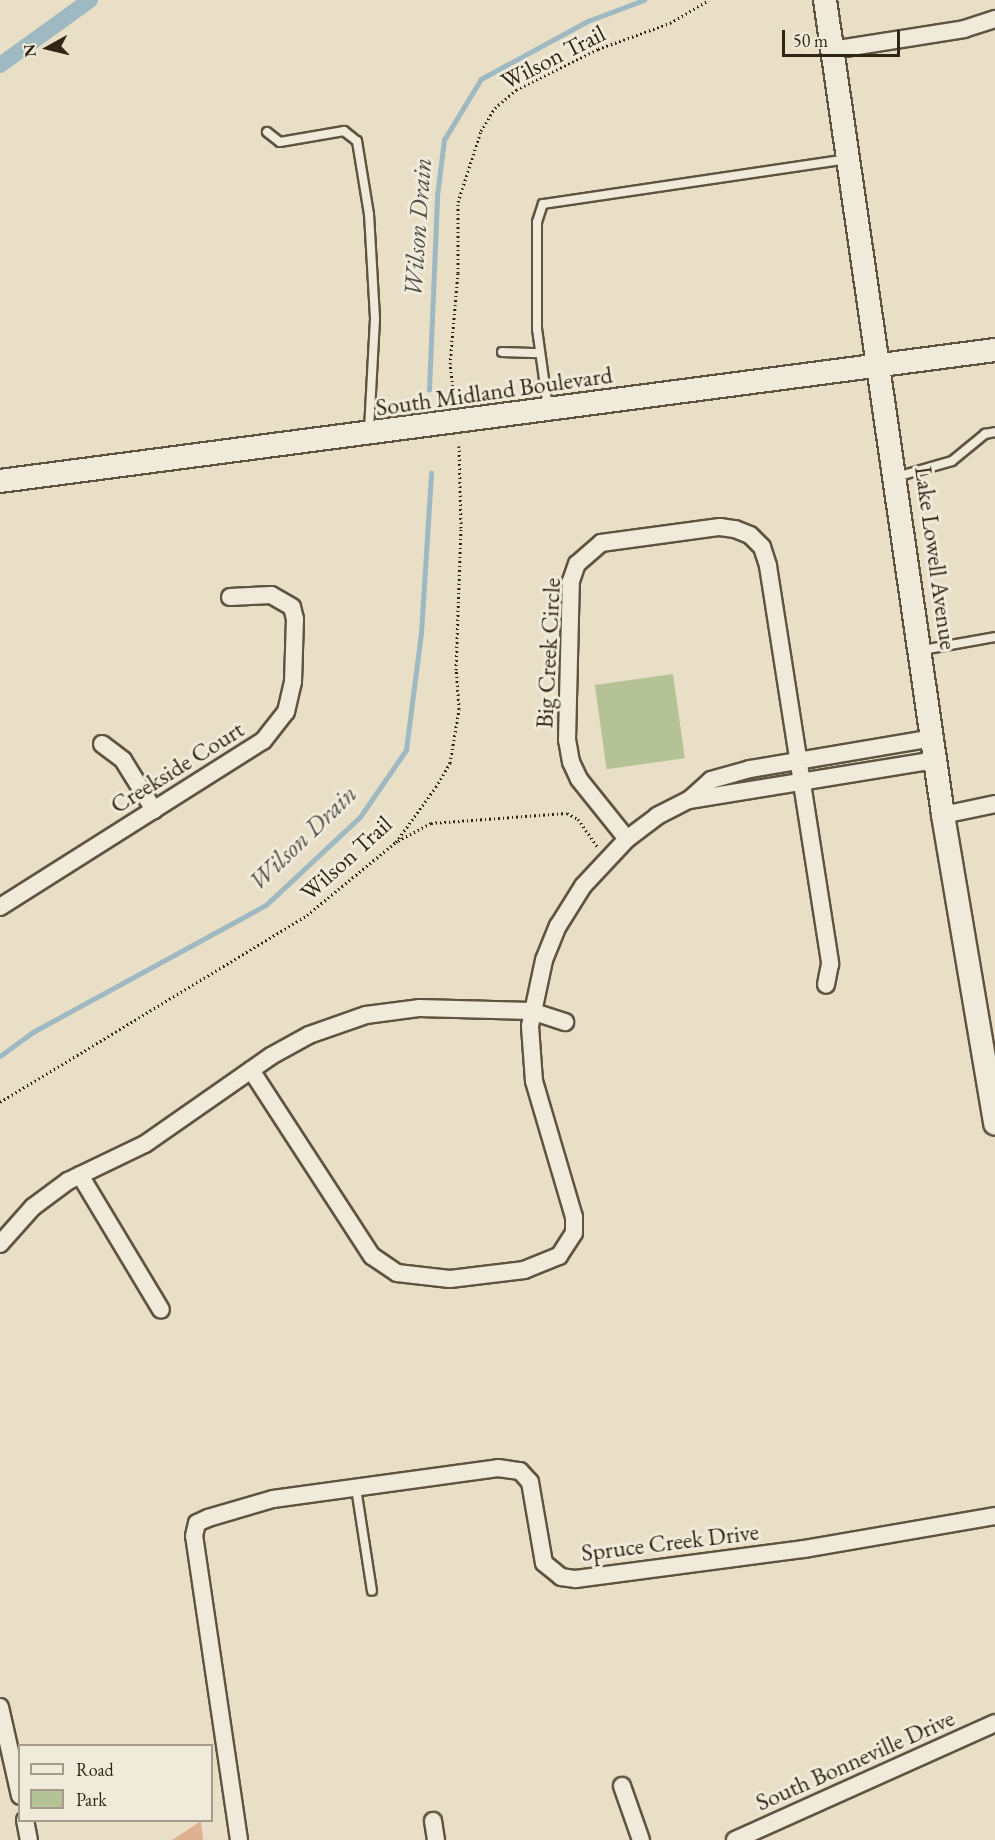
<!DOCTYPE html>
<style>
body{margin:0}
#map{position:relative;width:995px;height:1840px;overflow:hidden;background:#e8dfc6;font-family:"EB Garamond",serif}
div>[style]{position:absolute}
[style*='--x']{left:calc(var(--x)*1px);top:calc(var(--y)*1px);width:calc(var(--w)*1px);rotate:calc(var(--a)*1deg)}
.green>*{inset:0;background:#b5c296;transform-origin:0 0}
.stream>*{height:4.5px;margin:-2.25px;padding:0 2.25px;transform-origin:2.25px;border-radius:2.25px;background:#9eb9c1}
.canal>*{height:16px;margin:-8px;padding:0 8px;transform-origin:8px;border-radius:8px;background:#9eb9c1}
.building>*{inset:0;background:#dfb192}
.path>*{height:3px;margin-top:-1.5px;transform-origin:0;background:repeating-linear-gradient(90deg,#312515 0 1.5px,transparent 0 4.5px)}
.roads{filter:drop-shadow(2px 0 #5f5441) drop-shadow(-2px 0 #5f5441) drop-shadow(0 2px #5f5441) drop-shadow(0 -2px #5f5441)}
.lane>*{height:8px;margin:-4px;padding:0 4px;transform-origin:4px;border-radius:4px;background:#f0eada}
.street>*{height:16px;margin:-8px;padding:0 8px;transform-origin:8px;border-radius:8px;background:#f0eada}
.secondary>*{height:22px;margin:-11px;padding:0 11px;transform-origin:11px;border-radius:11px;background:#f0eada}
span{translate:-50% -50%;white-space:nowrap;text-align:center;line-height:1.15;-webkit-text-stroke:6px #f0eada;paint-order:stroke}
.street-label{font-size:24px;color:#312515}
.water-label{font-size:26px;color:#525149;font-style:italic}
.legend{position:absolute;left:18px;top:1744px;width:195px;height:78px;box-sizing:border-box;background:#f0eada;border:2px solid #a49b8b;margin:0;padding:8px 10px;list-style:none;font-size:18px;color:#312515}
.legend li{display:flex;align-items:center;gap:12px;height:30px}
.legend b{width:30px;border:2px solid #a49b8b}
.north{position:absolute;left:18px;top:18px;width:60px;height:60px;-webkit-text-stroke:4px #f0eada;paint-order:stroke;rotate:262deg;font-size:16px;font-weight:700;line-height:24px;text-align:center;color:#312515}
.north::after{content:'';display:block;margin:auto;width:21px;height:27px;background:#312515;clip-path:polygon(50% 0,100% 100%,50% 72%,0 100%)}
.scale{position:absolute;left:782px;top:30px;width:118px;height:27px;box-sizing:border-box;border:3px solid #312515;border-top:0;padding-left:8px;font-size:18px;line-height:21px;white-space:nowrap;color:#312515;-webkit-text-stroke:4px #f0eada;paint-order:stroke}
</style>
<div id="map">
<div class="green">
<div style="left:673px;top:674px;width:85px;height:79px;rotate:82deg"></div>
</div>
<div class="stream">
<div style="--x:429;--y:390;--w:194;--a:-87.6"></div>
<div style="--x:437;--y:196;--w:56;--a:-82.9"></div>
<div style="--x:444;--y:140;--w:71;--a:-58.8"></div>
<div style="--x:481;--y:79;--w:122;--a:-28.5"></div>
<div style="--x:588;--y:21;--w:60;--a:-20.6"></div>
<div style="--x:0;--y:1056;--w:41;--a:-36"></div>
<div style="--x:33;--y:1032;--w:265;--a:-28.6"></div>
<div style="--x:266;--y:905;--w:129;--a:-43.1"></div>
<div style="--x:360;--y:817;--w:81;--a:-55.5"></div>
<div style="--x:406;--y:750;--w:118;--a:-82.7"></div>
<div style="--x:421;--y:633;--w:160;--a:-86.4"></div>
</div>
<div class="canal">
<div style="--x:0;--y:65;--w:111;--a:-35.8"></div>
</div>
<div class="building">
<div style="clip-path:polygon(201px 1821px,203px 1840px,172px 1840px)"></div>
</div>
<div class="path">
<div style="--x:455;--y:404;--w:40;--a:-97.1"></div>
<div style="--x:450;--y:364;--w:91;--a:-85"></div>
<div style="--x:458;--y:273;--w:71;--a:-90"></div>
<div style="--x:458;--y:202;--w:75;--a:-72.1"></div>
<div style="--x:481;--y:131;--w:27;--a:-59"></div>
<div style="--x:495;--y:108;--w:28;--a:-41"></div>
<div style="--x:516;--y:90;--w:92;--a:-26.6"></div>
<div style="--x:598;--y:49;--w:77;--a:-19.9"></div>
<div style="--x:670;--y:23;--w:45;--a:-30.5"></div>
<div style="--x:398;--y:841;--w:38;--a:-29"></div>
<div style="--x:431;--y:823;--w:136;--a:-4.2"></div>
<div style="--x:567;--y:813;--w:13;--a:29"></div>
<div style="--x:578;--y:819;--w:35;--a:55"></div>
<div style="--x:0;--y:1102;--w:359;--a:-31.3"></div>
<div style="--x:307;--y:915;--w:115;--a:-39.4"></div>
<div style="--x:396;--y:842;--w:68;--a:-54"></div>
<div style="--x:436;--y:787;--w:28;--a:-60"></div>
<div style="--x:450;--y:763;--w:55;--a:-80.5"></div>
<div style="--x:459;--y:709;--w:39;--a:-94"></div>
<div style="--x:456;--y:670;--w:142;--a:-88"></div>
<div style="--x:461;--y:528;--w:82;--a:-91.4"></div>
</div>
<div class="roads">
<div class="lane">
<div style="--x:267;--y:132;--w:16;--a:38"></div>
<div style="--x:280;--y:142;--w:65;--a:-9.8"></div>
<div style="--x:344;--y:131;--w:16;--a:38"></div>
<div style="--x:357;--y:141;--w:74;--a:80.7"></div>
<div style="--x:369;--y:214;--w:105;--a:86.7"></div>
<div style="--x:375;--y:319;--w:112;--a:93.1"></div>
<div style="--x:502;--y:352;--w:38;--a:2"></div>
<div style="--x:548;--y:408;--w:80;--a:-97.9"></div>
<div style="--x:537;--y:329;--w:107;--a:-90"></div>
<div style="--x:537;--y:222;--w:19;--a:-72"></div>
<div style="--x:543;--y:204;--w:306;--a:-8.4"></div>
<div style="--x:896;--y:477;--w:58;--a:-15.9"></div>
<div style="--x:952;--y:461;--w:43;--a:-39.3"></div>
<div style="--x:985;--y:434;--w:10;--a:-11"></div>
<div style="--x:922;--y:650;--w:74;--a:-10.1"></div>
<div style="--x:356;--y:1488;--w:104;--a:81.2"></div>
</div>
<div class="street">
<div style="--x:832;--y:50;--w:134;--a:-9"></div>
<div style="--x:964;--y:29;--w:33;--a:-18"></div>
<div style="--x:102;--y:744;--w:26;--a:37"></div>
<div style="--x:123;--y:760;--w:59;--a:58.2"></div>
<div style="--x:689;--y:800;--w:249;--a:-9.2"></div>
<div style="--x:943;--y:815;--w:53;--a:-11.9"></div>
<div style="--x:627;--y:839;--w:77;--a:-128.7"></div>
<div style="--x:579;--y:779;--w:19;--a:-115"></div>
<div style="--x:571;--y:762;--w:22;--a:-100"></div>
<div style="--x:567;--y:740;--w:159;--a:-88.6"></div>
<div style="--x:571;--y:581;--w:18;--a:-71"></div>
<div style="--x:577;--y:564;--w:32;--a:-41"></div>
<div style="--x:601;--y:543;--w:120;--a:-7.7"></div>
<div style="--x:720;--y:527;--w:15;--a:8"></div>
<div style="--x:735;--y:529;--w:16;--a:22"></div>
<div style="--x:750;--y:535;--w:17;--a:45"></div>
<div style="--x:762;--y:547;--w:20;--a:72"></div>
<div style="--x:768;--y:566;--w:403;--a:81.1"></div>
<div style="--x:830;--y:964;--w:21;--a:101"></div>
<div style="--x:0;--y:907;--w:311;--a:-32.3"></div>
<div style="--x:263;--y:741;--w:37;--a:-52"></div>
<div style="--x:286;--y:712;--w:31;--a:-77"></div>
<div style="--x:293;--y:682;--w:63;--a:-88.2"></div>
<div style="--x:295;--y:619;--w:12;--a:-104"></div>
<div style="--x:292;--y:607;--w:24;--a:-150"></div>
<div style="--x:271;--y:595;--w:41;--a:177.2"></div>
<div style="--x:251;--y:1070;--w:222;--a:57"></div>
<div style="--x:372;--y:1256;--w:30;--a:34"></div>
<div style="--x:397;--y:1273;--w:53;--a:6.5"></div>
<div style="--x:450;--y:1279;--w:75;--a:-6.9"></div>
<div style="--x:524;--y:1270;--w:38;--a:-22"></div>
<div style="--x:559;--y:1256;--w:27;--a:-57"></div>
<div style="--x:574;--y:1233;--w:16;--a:-90"></div>
<div style="--x:574;--y:1217;--w:142;--a:-106.4"></div>
<div style="--x:534;--y:1081;--w:55;--a:-94.2"></div>
<div style="--x:530;--y:1026;--w:67;--a:-78"></div>
<div style="--x:544;--y:960;--w:37;--a:-68"></div>
<div style="--x:558;--y:926;--w:47;--a:-58"></div>
<div style="--x:583;--y:886;--w:64;--a:-46.9"></div>
<div style="--x:627;--y:839;--w:38;--a:-37"></div>
<div style="--x:657;--y:816;--w:36;--a:-27"></div>
<div style="--x:689;--y:800;--w:30;--a:-42"></div>
<div style="--x:711;--y:780;--w:41;--a:-15.8"></div>
<div style="--x:750;--y:769;--w:186;--a:-9.6"></div>
<div style="--x:80;--y:1175;--w:157;--a:59"></div>
<div style="--x:0;--y:1244;--w:50;--a:-48.3"></div>
<div style="--x:33;--y:1207;--w:44;--a:-36.6"></div>
<div style="--x:68;--y:1181;--w:85;--a:-25.7"></div>
<div style="--x:145;--y:1144;--w:154;--a:-34.9"></div>
<div style="--x:271;--y:1056;--w:43;--a:-28.9"></div>
<div style="--x:309;--y:1035;--w:60;--a:-19.3"></div>
<div style="--x:366;--y:1015;--w:53;--a:-7.5"></div>
<div style="--x:419;--y:1008;--w:112;--a:1.5"></div>
<div style="--x:531;--y:1011;--w:36;--a:18"></div>
<div style="--x:0;--y:1707;--w:91;--a:77.3"></div>
<div style="--x:622;--y:1786;--w:57;--a:70.6"></div>
<div style="--x:25;--y:1820;--w:20;--a:79"></div>
<div style="--x:433;--y:1821;--w:19;--a:81"></div>
<div style="--x:239;--y:1840;--w:307;--a:-98.4"></div>
<div style="--x:194;--y:1536;--w:13;--a:-77"></div>
<div style="--x:197;--y:1523;--w:12;--a:-24"></div>
<div style="--x:208;--y:1518;--w:68;--a:-16.3"></div>
<div style="--x:273;--y:1499;--w:227;--a:-7.8"></div>
<div style="--x:498;--y:1468;--w:22;--a:8"></div>
<div style="--x:520;--y:1471;--w:15;--a:48"></div>
<div style="--x:530;--y:1482;--w:82;--a:80.2"></div>
<div style="--x:544;--y:1563;--w:22;--a:39"></div>
<div style="--x:561;--y:1577;--w:15;--a:8"></div>
<div style="--x:576;--y:1579;--w:230;--a:-7.5"></div>
<div style="--x:804;--y:1549;--w:194;--a:-9.8"></div>
<div style="--x:735;--y:1840;--w:285;--a:-24.2"></div>
</div>
<div class="secondary">
<div style="--x:825;--y:0;--w:823;--a:81.76"></div>
<div style="--x:943;--y:815;--w:313;--a:80.4"></div>
<div style="--x:0;--y:481;--w:1004;--a:-7.5"></div>
</div>
</div>
<div class="street-label">
<span style="left:553px;top:57px;rotate:-27deg">Wilson Trail</span>
<span style="left:494px;top:391px;rotate:-8deg">South Midland Boulevard</span>
<span style="left:936px;top:558px;rotate:82deg">Lake Lowell Avenue</span>
<span style="left:548px;top:653px;rotate:-87deg">Big Creek Circle</span>
<span style="left:177px;top:767px;rotate:-32deg">Creekside Court</span>
<span style="left:346px;top:858px;rotate:-42deg">Wilson Trail</span>
<span style="left:670px;top:1542px;rotate:-7deg">Spruce Creek Drive</span>
<span style="left:855px;top:1760px;rotate:-24deg">South Bonneville Drive</span>
</div>
<div class="water-label">
<span style="left:418px;top:227px;rotate:-86deg">Wilson Drain</span>
<span style="left:303px;top:838px;rotate:-44deg">Wilson Drain</span>
</div>
<ul class="legend">
<li><b style="height:8px;background:#f0eada"></b>Road</li>
<li><b style="height:16px;background:#b5c296"></b>Park</li>
</ul>
<div class="north">N</div>
<div class="scale">50 m</div>
</div>
